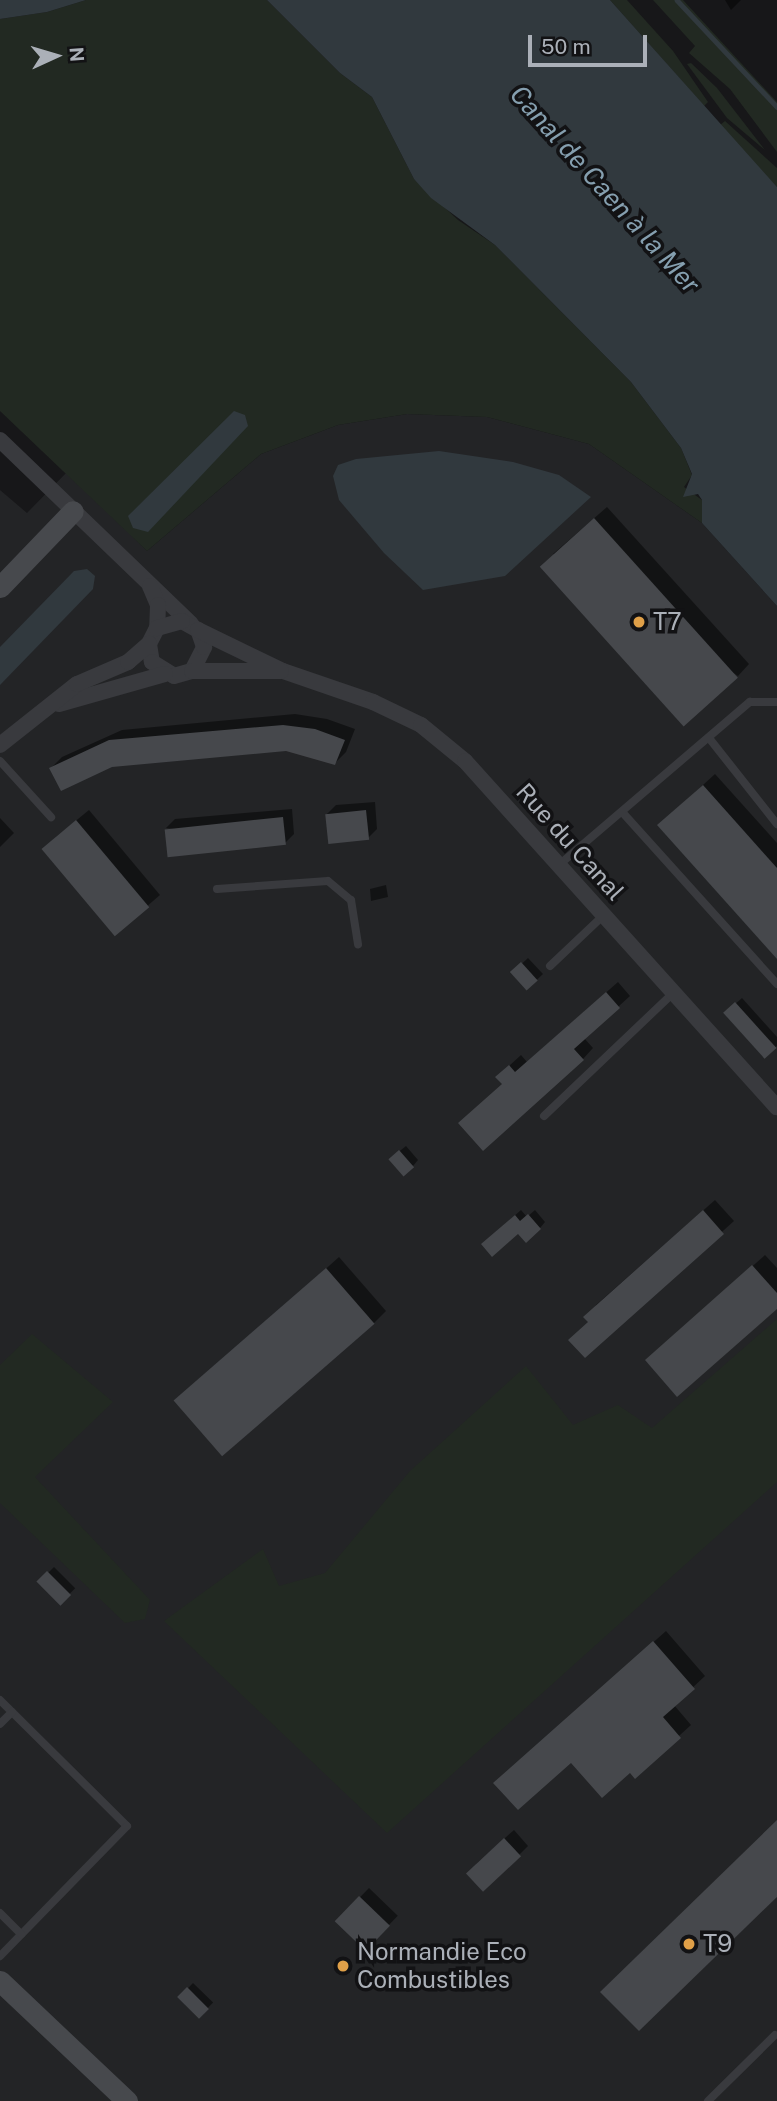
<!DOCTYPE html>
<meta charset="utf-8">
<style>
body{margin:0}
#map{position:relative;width:777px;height:2101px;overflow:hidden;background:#171719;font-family:"Public Sans",sans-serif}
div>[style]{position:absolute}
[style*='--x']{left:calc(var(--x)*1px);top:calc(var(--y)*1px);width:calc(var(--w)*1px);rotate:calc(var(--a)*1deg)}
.built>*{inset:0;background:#232426}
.green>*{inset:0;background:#222922}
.water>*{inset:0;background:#31393e}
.shadow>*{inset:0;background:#0007;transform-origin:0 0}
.stream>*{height:4.5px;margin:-2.25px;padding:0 2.25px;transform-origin:2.25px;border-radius:2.25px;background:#31393e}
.building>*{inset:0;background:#46484c;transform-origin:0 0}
.lane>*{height:8px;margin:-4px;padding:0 4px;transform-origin:4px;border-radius:4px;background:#393a3e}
.street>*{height:16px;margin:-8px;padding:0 8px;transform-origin:8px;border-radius:8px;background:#393a3e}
.secondary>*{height:21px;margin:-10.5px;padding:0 10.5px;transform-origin:10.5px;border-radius:10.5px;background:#47494d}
.dots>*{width:19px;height:19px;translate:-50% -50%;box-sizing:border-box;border:4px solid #121214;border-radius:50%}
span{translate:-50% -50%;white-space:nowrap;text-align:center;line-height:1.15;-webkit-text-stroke:7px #121214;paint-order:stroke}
.poi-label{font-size:24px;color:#abb0b8}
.left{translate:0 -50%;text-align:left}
.street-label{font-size:24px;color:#abb0b8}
.water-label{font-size:26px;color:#859faf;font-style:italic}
.north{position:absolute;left:21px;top:21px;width:70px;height:70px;-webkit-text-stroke:5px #121214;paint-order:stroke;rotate:86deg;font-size:19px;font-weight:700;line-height:28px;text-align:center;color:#abb0b8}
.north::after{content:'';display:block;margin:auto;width:24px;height:32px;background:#abb0b8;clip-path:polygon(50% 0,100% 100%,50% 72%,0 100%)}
.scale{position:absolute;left:528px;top:35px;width:119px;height:32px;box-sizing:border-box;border:4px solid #abb0b8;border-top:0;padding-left:9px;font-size:21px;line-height:24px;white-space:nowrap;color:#abb0b8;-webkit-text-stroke:5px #121214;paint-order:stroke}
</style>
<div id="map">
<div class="built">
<div style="clip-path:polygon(407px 414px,487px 417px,589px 444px,702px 523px,777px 606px,777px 2101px,0 2101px,0 490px,27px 513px,67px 472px,147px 551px,261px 454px,338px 425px)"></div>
</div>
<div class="green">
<div style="clip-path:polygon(86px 0,267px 0,340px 73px,372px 97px,414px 179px,458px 220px,495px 245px,631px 382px,681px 448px,692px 475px,684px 487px,702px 500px,702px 523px,589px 444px,487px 417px,407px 414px,338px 425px,261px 454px,147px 551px,0 411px,0 19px,47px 12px)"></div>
<div style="clip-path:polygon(610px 0,627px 0,673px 51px,708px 102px,704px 106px)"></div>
<div style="clip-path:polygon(653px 0,683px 0,777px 102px,777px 152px,730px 89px,689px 53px,695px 46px)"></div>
<div style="clip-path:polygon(691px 63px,717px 88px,765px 150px,727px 118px,687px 64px)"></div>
<div style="clip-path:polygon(725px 121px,777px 168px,777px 187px,738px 148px,720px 125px)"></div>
<div style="clip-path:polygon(777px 1319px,777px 1482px,387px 1833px,164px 1621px,263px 1549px,279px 1586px,325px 1573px,410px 1471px,526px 1366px,573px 1425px,618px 1405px,652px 1428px)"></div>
<div style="clip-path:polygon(32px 1334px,113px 1402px,35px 1477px,150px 1600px,145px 1619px,125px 1623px,0 1503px,0 1365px)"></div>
</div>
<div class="water">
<div style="clip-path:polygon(0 0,86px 0,47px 12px,0 19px)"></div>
<div style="clip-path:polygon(267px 0,610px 0,777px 187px,777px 606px,702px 523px,702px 500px,698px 494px,683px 497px,692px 474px,681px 448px,631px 382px,495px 245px,431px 198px,414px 179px,372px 97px,340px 73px)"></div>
<div style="clip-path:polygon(234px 411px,245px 415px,248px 426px,148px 532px,133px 528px,128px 516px)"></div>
<div style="clip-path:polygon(439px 451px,513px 462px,559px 475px,591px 497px,505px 576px,423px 590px,384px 553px,339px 500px,333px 476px,338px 465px,356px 459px)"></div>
<div style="clip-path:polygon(87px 569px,95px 576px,93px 589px,0 685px,0 647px,74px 571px)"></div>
</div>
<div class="shadow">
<div style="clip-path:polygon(725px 0,741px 0,731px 10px)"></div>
<div style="clip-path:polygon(607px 507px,749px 664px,738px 676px,553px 554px)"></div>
<div style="clip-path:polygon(295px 714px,327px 719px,355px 729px,346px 752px,335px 763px,286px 749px,51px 768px,62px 757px,122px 730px)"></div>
<div style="clip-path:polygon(715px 774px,777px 843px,777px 956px,669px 816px)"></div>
<div style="clip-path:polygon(375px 802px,377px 829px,368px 838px,327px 814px,336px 805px)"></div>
<div style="clip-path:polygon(292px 809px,294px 834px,285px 843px,166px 828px,175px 819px)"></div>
<div style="clip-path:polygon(89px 810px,160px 895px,116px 933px,56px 837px)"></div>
<div style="clip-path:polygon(0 818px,14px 833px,0 847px)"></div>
<div style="clip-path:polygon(386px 885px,388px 897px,371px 901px,370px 889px)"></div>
<div style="left:528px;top:958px;width:22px;height:21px;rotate:47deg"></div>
<div style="clip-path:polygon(618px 982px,630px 996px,584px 1038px,593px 1048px,583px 1059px,504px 1084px,509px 1066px,521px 1055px,527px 1062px)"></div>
<div style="clip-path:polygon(742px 998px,777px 1037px,777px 1046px,764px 1057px,725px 1013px)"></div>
<div style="clip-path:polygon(406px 1146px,418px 1160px,413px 1166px,396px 1154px)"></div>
<div style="clip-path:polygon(715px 1200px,734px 1221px,585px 1355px,596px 1305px)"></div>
<div style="clip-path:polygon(521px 1210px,527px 1217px,535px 1210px,545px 1222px,540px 1228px,488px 1239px)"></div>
<div style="clip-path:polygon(765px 1255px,777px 1268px,777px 1307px,659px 1349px)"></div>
<div style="clip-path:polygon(339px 1257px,386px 1311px,374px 1323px,189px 1391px)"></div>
<div style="left:54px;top:1567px;width:30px;height:21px;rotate:45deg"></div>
<div style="clip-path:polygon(666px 1631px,705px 1676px,674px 1705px,691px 1725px,635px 1776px,630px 1771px,571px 1761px,507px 1772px)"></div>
<div style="clip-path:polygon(514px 1830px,528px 1846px,519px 1855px,476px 1864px)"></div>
<div style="left:369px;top:1888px;width:40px;height:45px;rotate:44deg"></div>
<div style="left:193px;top:1983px;width:28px;height:19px;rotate:44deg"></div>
</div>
<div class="stream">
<div style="--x:677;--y:0;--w:146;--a:46.9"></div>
</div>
<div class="building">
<div style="left:594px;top:518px;width:215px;height:73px;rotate:48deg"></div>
<div style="clip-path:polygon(283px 725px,315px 729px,345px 740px,335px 765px,286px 751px,112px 767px,61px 791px,49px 768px,109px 740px)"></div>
<div style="clip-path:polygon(703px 785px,777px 868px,777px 959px,657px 825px)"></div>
<div style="left:366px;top:810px;width:30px;height:41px;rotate:84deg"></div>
<div style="left:283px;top:817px;width:28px;height:119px;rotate:84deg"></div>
<div style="left:76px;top:820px;width:114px;height:45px;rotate:50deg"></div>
<div style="left:521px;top:962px;width:25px;height:15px;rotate:48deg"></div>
<div style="clip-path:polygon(606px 992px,620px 1008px,574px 1049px,584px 1060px,483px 1151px,458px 1123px,502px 1084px,495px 1077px,509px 1065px,515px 1072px)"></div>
<div style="left:735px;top:1002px;width:62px;height:16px;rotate:48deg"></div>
<div style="left:399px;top:1150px;width:23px;height:14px;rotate:49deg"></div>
<div style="clip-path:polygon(703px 1210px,724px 1234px,585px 1358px,568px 1340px,588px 1322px,583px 1317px)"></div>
<div style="clip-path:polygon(528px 1214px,541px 1229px,526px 1243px,518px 1234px,492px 1257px,481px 1244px,515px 1215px,520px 1221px)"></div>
<div style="clip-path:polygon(752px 1265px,777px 1293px,777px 1309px,677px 1397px,645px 1360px)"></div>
<div style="left:326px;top:1268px;width:74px;height:202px;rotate:49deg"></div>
<div style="left:47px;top:1571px;width:34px;height:15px;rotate:45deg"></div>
<div style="clip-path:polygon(653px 1641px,695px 1689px,663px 1717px,681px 1738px,635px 1779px,630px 1773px,602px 1798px,571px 1763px,518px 1810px,493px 1783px)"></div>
<div style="clip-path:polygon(777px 1820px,777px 1897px,639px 2031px,600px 1992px)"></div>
<div style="left:504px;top:1838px;width:25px;height:52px;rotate:47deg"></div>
<div style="left:359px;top:1896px;width:43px;height:35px;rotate:44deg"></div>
<div style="left:187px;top:1987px;width:31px;height:14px;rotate:45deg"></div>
</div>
<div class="lane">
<div style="--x:709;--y:738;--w:110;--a:51.7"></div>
<div style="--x:0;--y:761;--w:76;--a:47.7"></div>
<div style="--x:623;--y:813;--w:230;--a:48"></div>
<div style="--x:560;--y:864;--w:250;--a:-40.5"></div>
<div style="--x:750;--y:702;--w:27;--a:0"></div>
<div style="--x:217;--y:889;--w:111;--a:-4.1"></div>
<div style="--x:328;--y:881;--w:30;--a:40"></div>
<div style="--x:351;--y:900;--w:45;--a:81"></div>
<div style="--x:550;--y:966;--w:74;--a:-43.4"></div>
<div style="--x:544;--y:1116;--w:180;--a:-43.6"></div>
<div style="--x:0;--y:1700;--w:179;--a:44.8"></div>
<div style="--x:127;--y:1826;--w:182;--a:134.3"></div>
<div style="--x:0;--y:1724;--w:17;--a:-45"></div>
<div style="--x:0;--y:1913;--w:30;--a:45"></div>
<div style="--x:708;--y:2101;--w:94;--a:-44.6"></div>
</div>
<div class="street">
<div style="--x:0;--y:440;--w:265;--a:43.9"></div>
<div style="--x:150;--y:586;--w:21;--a:67"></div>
<div style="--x:158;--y:605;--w:23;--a:92"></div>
<div style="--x:157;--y:628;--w:18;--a:117"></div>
<div style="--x:149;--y:644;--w:18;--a:81"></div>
<div style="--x:152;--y:662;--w:26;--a:32"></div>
<div style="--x:174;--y:676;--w:19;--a:-16"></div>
<div style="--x:192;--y:671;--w:27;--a:-63"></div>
<div style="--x:204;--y:647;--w:18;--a:-109"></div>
<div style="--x:198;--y:630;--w:18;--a:-151"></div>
<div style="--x:182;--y:621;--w:26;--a:164"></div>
<div style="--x:198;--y:630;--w:94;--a:25.8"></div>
<div style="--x:283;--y:671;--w:95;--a:19"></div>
<div style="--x:373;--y:702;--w:53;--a:25.6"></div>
<div style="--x:421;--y:725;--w:57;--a:39.3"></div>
<div style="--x:465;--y:761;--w:466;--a:48"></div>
<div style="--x:192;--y:671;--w:89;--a:0"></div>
<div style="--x:59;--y:704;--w:110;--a:-15.8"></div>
<div style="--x:0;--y:745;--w:98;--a:-38.4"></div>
<div style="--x:77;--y:684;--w:56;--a:-23.3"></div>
<div style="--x:128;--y:662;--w:28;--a:-41"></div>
</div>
<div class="secondary">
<div style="--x:0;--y:587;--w:105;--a:-46.2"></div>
<div style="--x:0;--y:1981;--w:175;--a:43.4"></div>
</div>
<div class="dots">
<div style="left:639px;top:622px;background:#e0a048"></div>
<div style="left:689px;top:1944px;background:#e0a048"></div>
<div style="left:343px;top:1966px;background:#e0a048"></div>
</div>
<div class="poi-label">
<span class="left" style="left:653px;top:622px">T7</span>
<span class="left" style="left:703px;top:1944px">T9</span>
<span class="left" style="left:357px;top:1966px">Normandie Eco<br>Combustibles</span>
</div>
<div class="street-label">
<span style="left:570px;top:842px;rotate:48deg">Rue du Canal</span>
</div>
<div class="water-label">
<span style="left:605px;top:189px;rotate:48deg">Canal de Caen à la Mer</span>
</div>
<div class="north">N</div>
<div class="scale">50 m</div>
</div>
